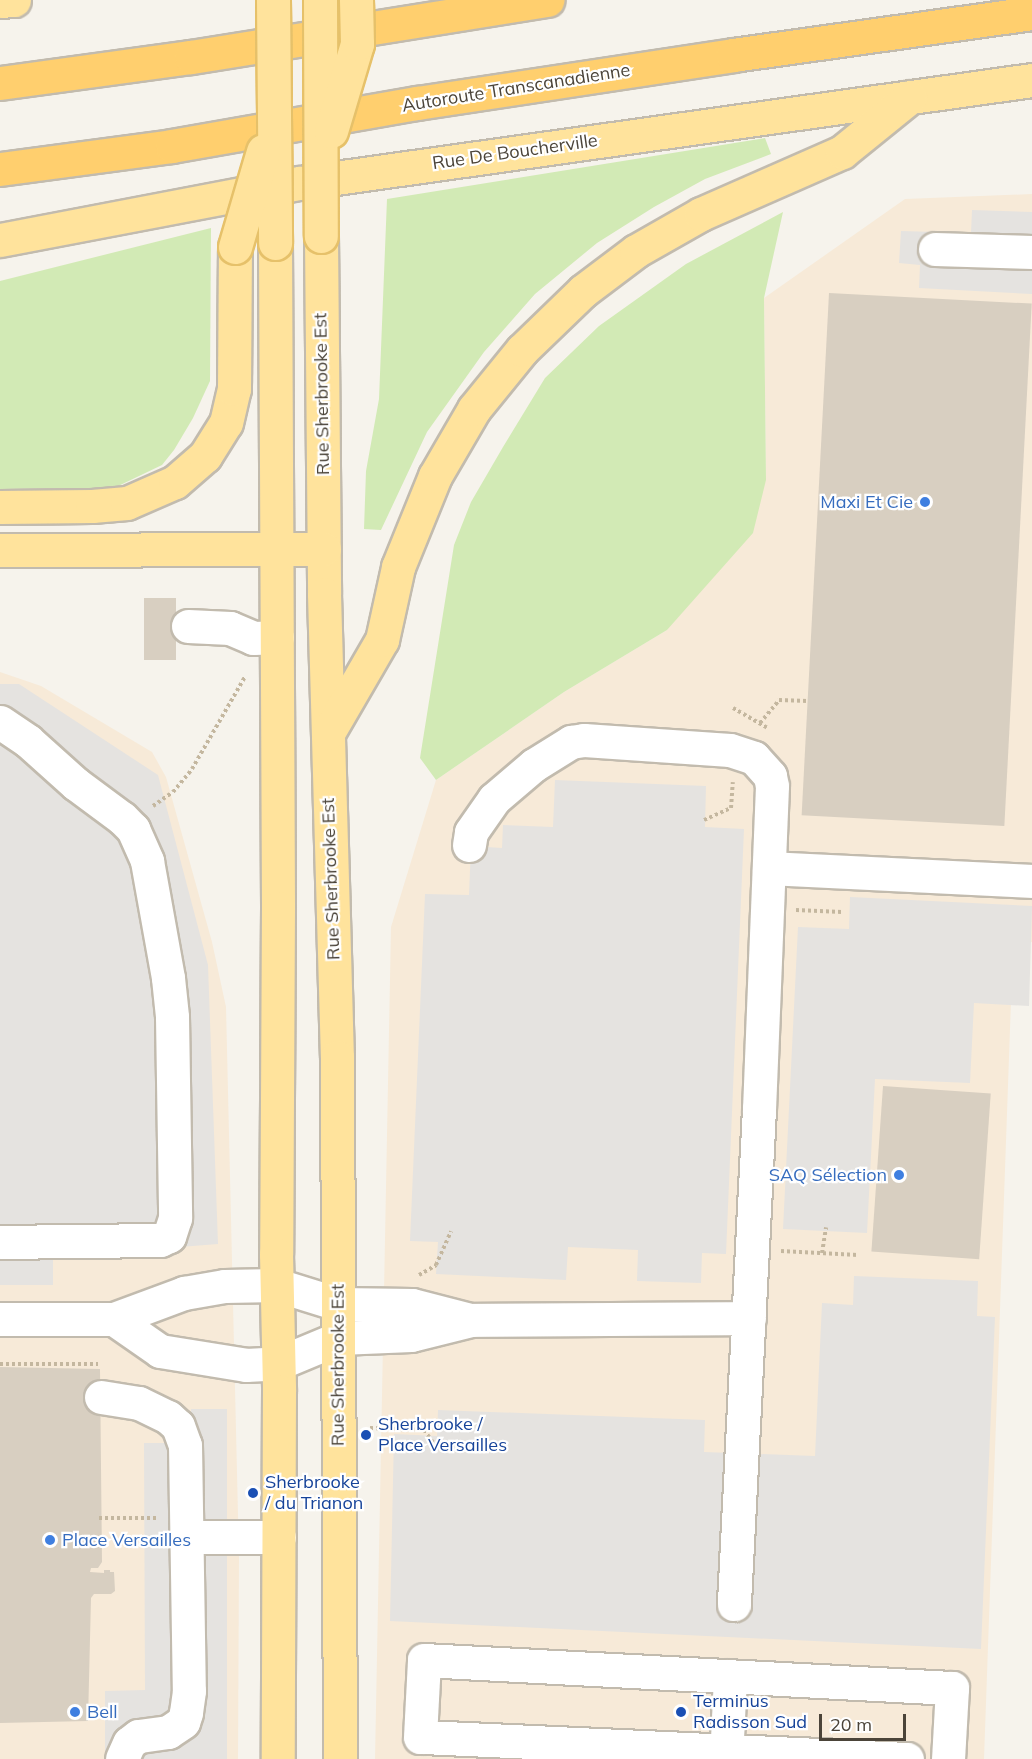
<!DOCTYPE html>
<meta charset="utf-8">
<style>
body{margin:0}
#map{position:relative;width:1032px;height:1759px;overflow:hidden;background:#f6f3ec;font-family:Mulish,sans-serif}
div>[style]{position:absolute}
[style*='--x']{left:calc(var(--x)*1px);top:calc(var(--y)*1px);width:calc(var(--w)*1px);rotate:calc(var(--a)*1deg)}
.commercial>*{inset:0;background:#f7ead8}
.green>*{inset:0;background:#d2eab5}
.parking>*{inset:0;background:#e5e3e0}
.building>*{inset:0;background:#d8cfc1;transform-origin:0 0}
.path>*{height:4px;margin-top:-2px;transform-origin:0;background:repeating-linear-gradient(90deg,#c4b79f 0 3px,transparent 0 6px)}
.roads{filter:drop-shadow(2px 0 #c2bbae) drop-shadow(-2px 0 #c2bbae) drop-shadow(0 2px #c2bbae) drop-shadow(0 -2px #c2bbae)}
.minor>*{height:33px;margin:-16.5px;padding:0 16.5px;transform-origin:16.5px;border-radius:16.5px;background:#fff}
.major>*{height:33px;margin:-16.5px;padding:0 16.5px;transform-origin:16.5px;border-radius:16.5px;background:#ffe39c}
.highway>*{height:33px;margin:-16.5px;padding:0 16.5px;transform-origin:16.5px;border-radius:16.5px;background:#ffcf6e}
.bridges{filter:drop-shadow(2px 0 #e6c16a) drop-shadow(-2px 0 #e6c16a) drop-shadow(0 2px #e6c16a) drop-shadow(0 -2px #e6c16a)}
.major-bridge>*{height:33px;margin:-16.5px;padding:0 16.5px;transform-origin:16.5px;border-radius:16.5px;background:#ffe39c}
.dots>*{width:16px;height:16px;translate:-50% -50%;box-sizing:border-box;border:3px solid #fff;border-radius:50%}
span{translate:-50% -50%;white-space:nowrap;text-align:center;line-height:1.15;-webkit-text-stroke:4.5px #fff;paint-order:stroke}
.street-label{font-size:18px;color:#4b4439}
.shop-label{font-size:18px;color:#366cbe}
.right{translate:-100% -50%;text-align:right}
.left{translate:0 -50%;text-align:left}
.transit-label{font-size:18px;color:#164399}
.scale{position:absolute;left:819px;top:1714px;width:87px;height:27px;box-sizing:border-box;border:3px solid #4b4439;border-top:0;padding-left:8px;font-size:18px;line-height:21px;white-space:nowrap;color:#4b4439;-webkit-text-stroke:4px #fff;paint-order:stroke}
</style>
<div id="map">
<div class="commercial">
<div style="clip-path:polygon(1032px 194px,1032px 942px,1013px 945px,984px 1759px,375px 1759px,391px 927px,436px 780px,564px 692px,667px 630px,766px 480px,764px 298px,905px 199px)"></div>
<div style="clip-path:polygon(0 672px,41px 686px,152px 752px,166px 777px,212px 942px,226px 1007px,239px 1557px,238px 1759px,0 1759px)"></div>
</div>
<div class="green">
<div style="clip-path:polygon(765px 138px,771px 154px,705px 179px,654px 207px,597px 243px,535px 294px,484px 352px,427px 432px,381px 530px,364px 529px,366px 471px,379px 399px,387px 199px)"></div>
<div style="clip-path:polygon(783px 212px,764px 298px,766px 480px,753px 533px,667px 630px,564px 692px,436px 780px,420px 758px,454px 545px,471px 502px,503px 447px,545px 378px,599px 326px,686px 264px)"></div>
<div style="clip-path:polygon(211px 228px,210px 381px,193px 418px,174px 450px,162px 465px,114px 488px,0 489px,0 281px)"></div>
</div>
<div class="parking">
<div style="clip-path:polygon(972px 210px,1032px 212px,1032px 294px,919px 288px,920px 265px,899px 263px,901px 231px,971px 233px)"></div>
<div style="clip-path:polygon(0 684px,19px 684px,158px 775px,208px 965px,218px 1244px,53px 1257px,53px 1285px,0 1285px)"></div>
<div style="clip-path:polygon(555px 780px,706px 786px,705px 827px,744px 829px,726px 1254px,702px 1253px,701px 1283px,637px 1281px,638px 1250px,568px 1247px,566px 1280px,436px 1274px,438px 1242px,410px 1241px,425px 894px,469px 895px,471px 846px,502px 848px,503px 825px,553px 827px)"></div>
<div style="clip-path:polygon(850px 897px,1032px 906px,1029px 1006px,974px 1003px,970px 1083px,875px 1079px,867px 1233px,783px 1229px,798px 927px,849px 929px)"></div>
<div style="clip-path:polygon(854px 1276px,978px 1281px,977px 1316px,995px 1317px,981px 1649px,390px 1621px,394px 1434px,437px 1436px,438px 1410px,705px 1420px,704px 1452px,815px 1456px,822px 1303px,853px 1305px)"></div>
<div style="clip-path:polygon(191px 1409px,227px 1409px,227px 1759px,105px 1759px,105px 1691px,145px 1690px,144px 1443px,191px 1443px)"></div>
</div>
<div class="building">
<div style="left:829px;top:293px;width:203px;height:523px;rotate:3deg"></div>
<div style="left:144px;top:598px;width:32px;height:62px"></div>
<div style="left:883px;top:1086px;width:108px;height:166px;rotate:4deg"></div>
<div style="clip-path:polygon(0 1367px,100px 1369px,102px 1562px,98px 1568px,91px 1568px,90px 1572px,104px 1573px,104px 1570px,110px 1570px,110px 1572px,114px 1572px,115px 1591px,111px 1594px,94px 1594px,91px 1598px,88px 1721px,0 1723px)"></div>
</div>
<div class="path">
<div style="--x:733;--y:708;--w:39;--a:30"></div>
<div style="--x:760;--y:723;--w:30;--a:-50"></div>
<div style="--x:779;--y:700;--w:29;--a:2"></div>
<div style="--x:153;--y:806;--w:24;--a:-35"></div>
<div style="--x:173;--y:792;--w:30;--a:-50"></div>
<div style="--x:192;--y:769;--w:106;--a:-60.1"></div>
<div style="--x:704;--y:820;--w:30;--a:-24"></div>
<div style="--x:731;--y:808;--w:26;--a:-86"></div>
<div style="--x:796;--y:910;--w:46;--a:2.5"></div>
<div style="--x:781;--y:1251;--w:77;--a:3"></div>
<div style="--x:822;--y:1253;--w:26;--a:-81"></div>
<div style="--x:419;--y:1275;--w:20;--a:-30"></div>
<div style="--x:436;--y:1265;--w:37;--a:-66"></div>
<div style="--x:0;--y:1364;--w:98;--a:0"></div>
<div style="--x:370;--y:1428;--w:54;--a:2.1"></div>
<div style="--x:424;--y:1430;--w:19;--a:54"></div>
<div style="--x:99;--y:1518;--w:57;--a:0"></div>
</div>
<div class="roads">
<div class="minor">
<div style="--x:935;--y:249;--w:97;--a:1.8"></div>
<div style="--x:188;--y:626;--w:42;--a:2.7"></div>
<div style="--x:230;--y:628;--w:25;--a:23"></div>
<div style="--x:253;--y:638;--w:24;--a:-2"></div>
<div style="--x:0;--y:722;--w:34;--a:34"></div>
<div style="--x:28;--y:741;--w:64;--a:41.9"></div>
<div style="--x:76;--y:784;--w:57;--a:36.5"></div>
<div style="--x:122;--y:818;--w:16;--a:45"></div>
<div style="--x:133;--y:829;--w:35;--a:66"></div>
<div style="--x:147;--y:861;--w:119;--a:79.8"></div>
<div style="--x:168;--y:978;--w:39;--a:84"></div>
<div style="--x:172;--y:1017;--w:201;--a:89.1"></div>
<div style="--x:175;--y:1218;--w:19;--a:108"></div>
<div style="--x:169;--y:1236;--w:10;--a:156"></div>
<div style="--x:160;--y:1240;--w:160;--a:179.3"></div>
<div style="--x:469;--y:845;--w:13;--a:-81"></div>
<div style="--x:471;--y:832;--w:40;--a:-55.1"></div>
<div style="--x:494;--y:799;--w:52;--a:-40.4"></div>
<div style="--x:534;--y:765;--w:44;--a:-31.9"></div>
<div style="--x:571;--y:742;--w:13;--a:-9"></div>
<div style="--x:584;--y:740;--w:146;--a:3.9"></div>
<div style="--x:730;--y:750;--w:25;--a:18"></div>
<div style="--x:754;--y:758;--w:24;--a:48"></div>
<div style="--x:770;--y:776;--w:10;--a:79"></div>
<div style="--x:772;--y:786;--w:323;--a:92.3"></div>
<div style="--x:759;--y:1109;--w:496;--a:92.9"></div>
<div style="--x:769;--y:868;--w:263;--a:2.8"></div>
<div style="--x:0;--y:1319;--w:114;--a:0"></div>
<div style="--x:114;--y:1319;--w:75;--a:-20.4"></div>
<div style="--x:184;--y:1293;--w:41;--a:-9.9"></div>
<div style="--x:224;--y:1286;--w:53;--a:-1.1"></div>
<div style="--x:277;--y:1285;--w:64;--a:17.3"></div>
<div style="--x:338;--y:1304;--w:74;--a:0.8"></div>
<div style="--x:412;--y:1305;--w:56;--a:14.5"></div>
<div style="--x:114;--y:1319;--w:56;--a:34.8"></div>
<div style="--x:160;--y:1351;--w:87;--a:9.2"></div>
<div style="--x:246;--y:1365;--w:33;--a:-3"></div>
<div style="--x:279;--y:1363;--w:65;--a:-22.6"></div>
<div style="--x:339;--y:1338;--w:72;--a:-2.4"></div>
<div style="--x:411;--y:1335;--w:62;--a:-14"></div>
<div style="--x:471;--y:1320;--w:278;--a:-0.4"></div>
<div style="--x:101;--y:1397;--w:38;--a:9"></div>
<div style="--x:139;--y:1403;--w:32;--a:26"></div>
<div style="--x:168;--y:1417;--w:13;--a:42"></div>
<div style="--x:178;--y:1426;--w:20;--a:70"></div>
<div style="--x:185;--y:1445;--w:246;--a:89.1"></div>
<div style="--x:189;--y:1691;--w:22;--a:98"></div>
<div style="--x:186;--y:1713;--w:9;--a:108"></div>
<div style="--x:183;--y:1722;--w:18;--a:146"></div>
<div style="--x:168;--y:1732;--w:30;--a:172"></div>
<div style="--x:138;--y:1736;--w:11;--a:142"></div>
<div style="--x:129;--y:1743;--w:17;--a:114"></div>
<div style="--x:187;--y:1537;--w:92;--a:0"></div>
<div style="--x:726;--y:1759;--w:83;--a:-87.2"></div>
<div style="--x:907;--y:1759;--w:487;--a:-177.4"></div>
<div style="--x:420;--y:1737;--w:77;--a:-87"></div>
<div style="--x:424;--y:1660;--w:529;--a:3.04"></div>
<div style="--x:952;--y:1688;--w:71;--a:93.2"></div>
</div>
<div class="major">
<div style="--x:0;--y:1;--w:14;--a:-4"></div>
<div style="--x:321;--y:236;--w:358;--a:89.5"></div>
<div style="--x:324;--y:594;--w:463;--a:88.4"></div>
<div style="--x:337;--y:1057;--w:702;--a:89.76"></div>
<div style="--x:0;--y:240;--w:305;--a:-10.8"></div>
<div style="--x:300;--y:183;--w:739;--a:-8.01"></div>
<div style="--x:275;--y:243;--w:665;--a:89.74"></div>
<div style="--x:278;--y:908;--w:346;--a:90.3"></div>
<div style="--x:276;--y:1254;--w:137;--a:88.7"></div>
<div style="--x:279;--y:1391;--w:368;--a:90.2"></div>
<div style="--x:0;--y:507;--w:92;--a:-0.6"></div>
<div style="--x:92;--y:506;--w:35;--a:-5"></div>
<div style="--x:127;--y:503;--w:52;--a:-23.6"></div>
<div style="--x:175;--y:482;--w:40;--a:-41"></div>
<div style="--x:205;--y:456;--w:39;--a:-58"></div>
<div style="--x:226;--y:423;--w:35;--a:-77"></div>
<div style="--x:234;--y:389;--w:142;--a:-89.6"></div>
<div style="--x:0;--y:550;--w:324;--a:-0.2"></div>
<div style="--x:328;--y:733;--w:108;--a:-59.9"></div>
<div style="--x:382;--y:640;--w:75;--a:-77.6"></div>
<div style="--x:398;--y:567;--w:98;--a:-67.9"></div>
<div style="--x:435;--y:476;--w:78;--a:-59.8"></div>
<div style="--x:474;--y:409;--w:76;--a:-50.9"></div>
<div style="--x:522;--y:350;--w:85;--a:-44"></div>
<div style="--x:583;--y:291;--w:66;--a:-37"></div>
<div style="--x:636;--y:251;--w:75;--a:-29.6"></div>
<div style="--x:701;--y:214;--w:154;--a:-23.7"></div>
<div style="--x:842;--y:152;--w:87;--a:-39"></div>
</div>
<div class="highway">
<div style="--x:0;--y:83;--w:193;--a:-7.8"></div>
<div style="--x:191;--y:57;--w:361;--a:-9.1"></div>
<div style="--x:0;--y:169;--w:174;--a:-7.6"></div>
<div style="--x:172;--y:146;--w:249;--a:-10"></div>
<div style="--x:417;--y:103;--w:320;--a:-8.6"></div>
<div style="--x:733;--y:55;--w:302;--a:-8"></div>
</div>
</div>
<div class="bridges">
<div class="major-bridge">
<div style="--x:273;--y:0;--w:243;--a:89.5"></div>
<div style="--x:320;--y:0;--w:236;--a:89.8"></div>
<div style="--x:331;--y:131;--w:91;--a:-73.4"></div>
<div style="--x:357;--y:44;--w:44;--a:-91.3"></div>
<div style="--x:235;--y:247;--w:100;--a:-73.7"></div>
</div>
</div>
<div class="dots">
<div style="left:925px;top:502px;background:#3f7fe0"></div>
<div style="left:899px;top:1175px;background:#3f7fe0"></div>
<div style="left:366px;top:1435px;background:#1a4fb4"></div>
<div style="left:253px;top:1493px;background:#1a4fb4"></div>
<div style="left:50px;top:1540px;background:#3f7fe0"></div>
<div style="left:75px;top:1712px;background:#3f7fe0"></div>
<div style="left:681px;top:1712px;background:#1a4fb4"></div>
</div>
<div class="street-label">
<span style="left:516px;top:88px;rotate:-9deg">Autoroute Transcanadienne</span>
<span style="left:515px;top:152px;rotate:-8deg">Rue De Boucherville</span>
<span style="left:322px;top:394px;rotate:-91deg">Rue Sherbrooke Est</span>
<span style="left:331px;top:879px;rotate:-92deg">Rue Sherbrooke Est</span>
<span style="left:338px;top:1365px;rotate:-90deg">Rue Sherbrooke Est</span>
</div>
<div class="shop-label">
<span class="right" style="left:913px;top:502px">Maxi Et Cie</span>
<span class="right" style="left:887px;top:1175px">SAQ Sélection</span>
<span class="left" style="left:62px;top:1540px">Place Versailles</span>
<span class="left" style="left:87px;top:1712px">Bell</span>
</div>
<div class="transit-label">
<span class="left" style="left:378px;top:1435px">Sherbrooke /<br>Place Versailles</span>
<span class="left" style="left:265px;top:1493px">Sherbrooke<br>/ du Trianon</span>
<span class="left" style="left:693px;top:1712px">Terminus<br>Radisson Sud</span>
</div>
<div class="scale">20 m</div>
</div>
